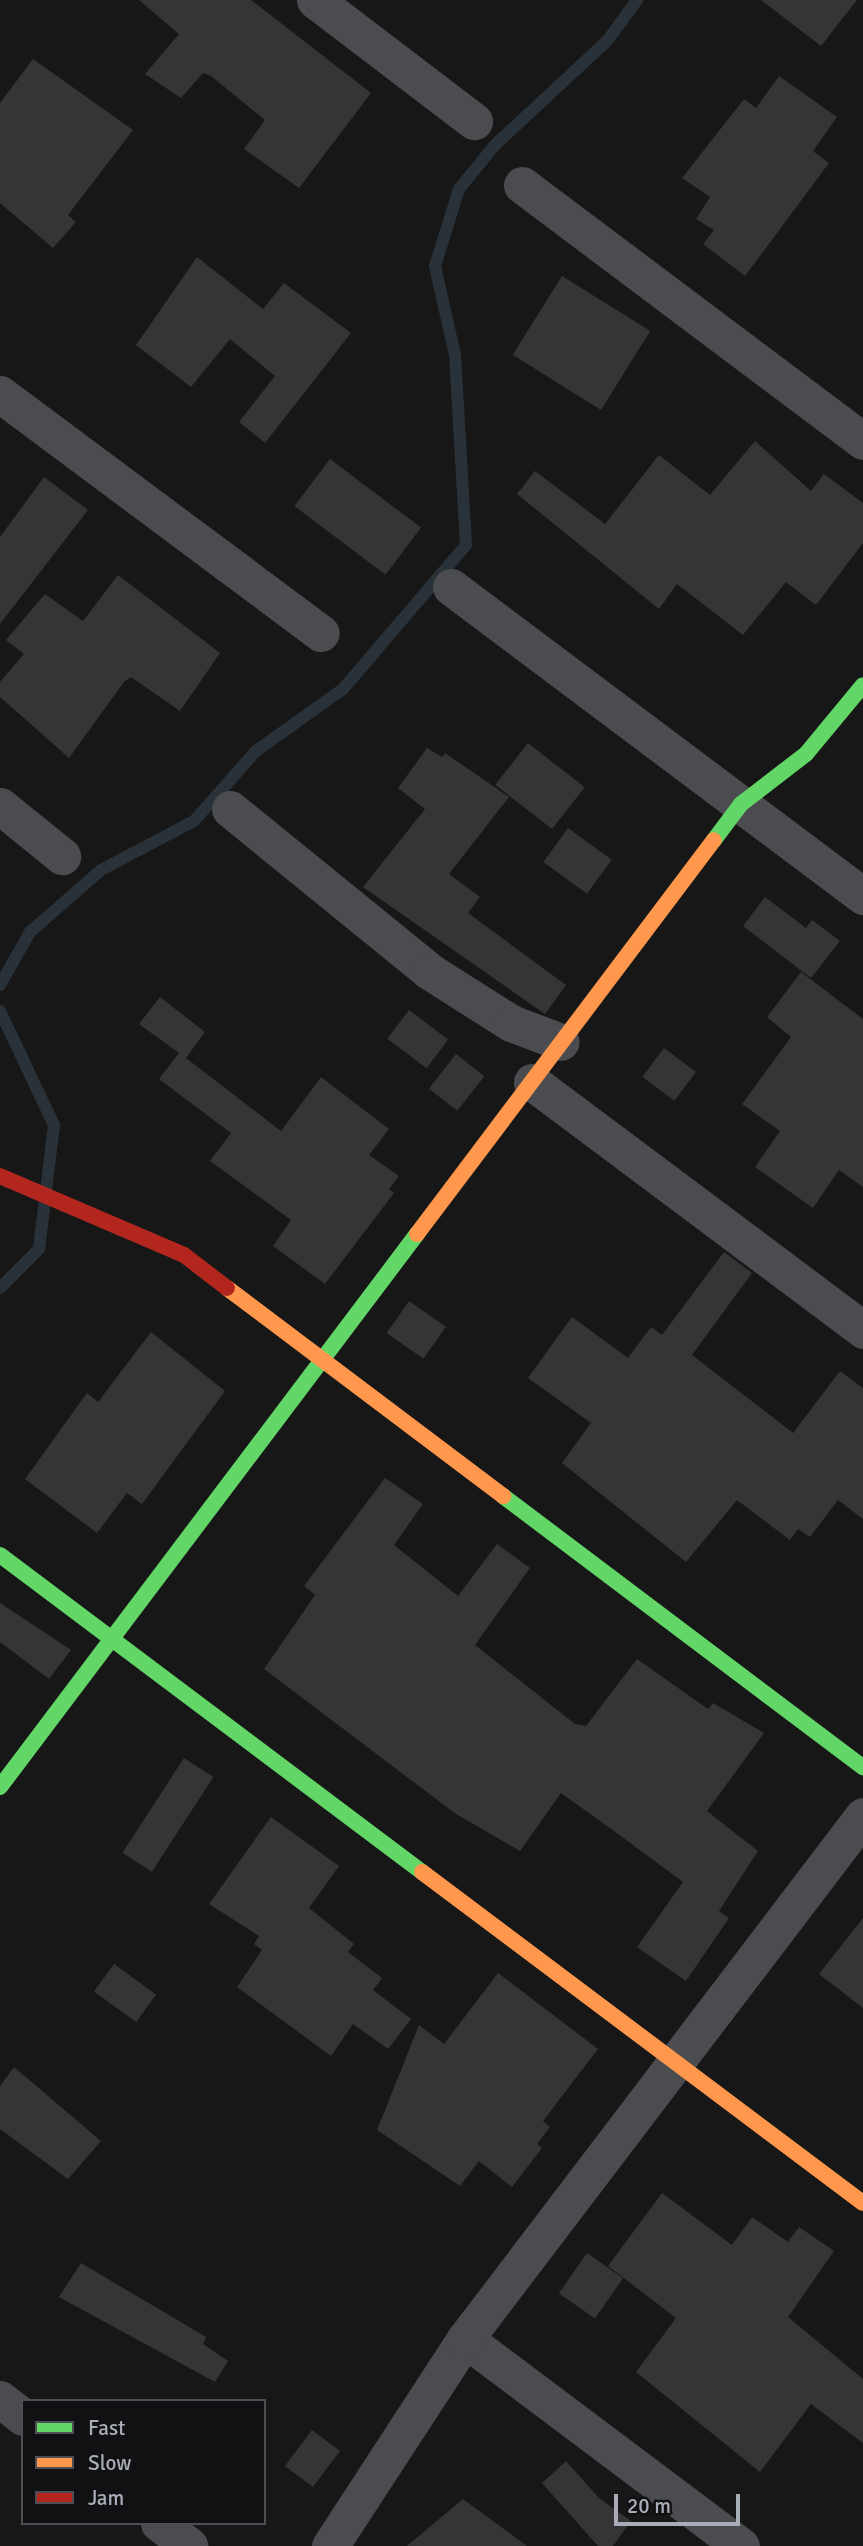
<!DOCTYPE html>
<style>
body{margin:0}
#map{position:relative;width:863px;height:2546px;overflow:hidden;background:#171717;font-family:Signika,sans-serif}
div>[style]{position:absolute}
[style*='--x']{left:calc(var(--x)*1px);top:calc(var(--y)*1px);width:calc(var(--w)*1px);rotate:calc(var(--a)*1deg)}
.stream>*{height:12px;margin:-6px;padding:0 6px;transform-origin:6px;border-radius:6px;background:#2a3239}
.building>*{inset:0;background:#353536;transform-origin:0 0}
.street>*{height:37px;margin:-18.5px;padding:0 18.5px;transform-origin:18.5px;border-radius:18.5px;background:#4b4c50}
.fast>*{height:16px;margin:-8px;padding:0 8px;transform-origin:8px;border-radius:8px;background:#63d668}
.slow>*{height:16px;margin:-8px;padding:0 8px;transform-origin:8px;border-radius:8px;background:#ff974d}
.jam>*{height:16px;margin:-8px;padding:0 8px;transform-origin:8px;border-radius:8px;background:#b3261e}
span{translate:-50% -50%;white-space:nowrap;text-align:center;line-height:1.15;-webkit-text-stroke:5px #111113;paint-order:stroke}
.legend{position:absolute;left:21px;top:2399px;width:245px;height:126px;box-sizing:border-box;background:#111113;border:2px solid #4d4f55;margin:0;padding:9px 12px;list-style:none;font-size:21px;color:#a8adb8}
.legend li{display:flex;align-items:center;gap:14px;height:35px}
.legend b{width:35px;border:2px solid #4d4f55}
.scale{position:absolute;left:614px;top:2494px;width:126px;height:32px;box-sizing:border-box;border:4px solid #a8adb8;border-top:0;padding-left:9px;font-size:21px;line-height:24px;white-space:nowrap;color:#a8adb8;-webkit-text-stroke:5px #111113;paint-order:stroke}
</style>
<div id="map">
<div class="stream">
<div style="--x:0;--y:985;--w:61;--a:-60.5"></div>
<div style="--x:30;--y:932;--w:94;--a:-41.1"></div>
<div style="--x:101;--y:870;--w:105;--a:-27.8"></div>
<div style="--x:194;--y:821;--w:94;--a:-48.5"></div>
<div style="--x:256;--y:751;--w:107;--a:-35.5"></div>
<div style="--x:343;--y:689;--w:189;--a:-49.5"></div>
<div style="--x:466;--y:545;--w:190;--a:-93.3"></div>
<div style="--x:455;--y:355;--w:91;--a:-102.7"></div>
<div style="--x:435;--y:266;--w:81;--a:-72.7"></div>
<div style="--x:459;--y:189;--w:57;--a:-50.7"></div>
<div style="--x:495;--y:145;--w:153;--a:-42.9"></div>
<div style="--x:607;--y:41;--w:51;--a:-53.8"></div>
<div style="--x:0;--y:1011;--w:126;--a:64.7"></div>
<div style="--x:54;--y:1125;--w:125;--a:96.9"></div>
<div style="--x:39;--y:1249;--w:55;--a:135"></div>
</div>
<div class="building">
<div style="clip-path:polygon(139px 0,251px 0,371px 93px,299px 188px,244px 149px,265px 120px,211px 76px,203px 73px,181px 98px,145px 74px,179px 34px)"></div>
<div style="clip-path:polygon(761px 0,857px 0,821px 46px)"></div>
<div style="clip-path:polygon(33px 59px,133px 130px,68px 215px,76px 222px,53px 248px,0 203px,0 103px)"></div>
<div style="clip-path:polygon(779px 76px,837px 117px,813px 151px,829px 163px,745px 276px,703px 244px,714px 230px,696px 219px,710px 197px,682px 178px,744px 99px,756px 108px)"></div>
<div style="clip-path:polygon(197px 257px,263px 309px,284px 283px,351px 333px,265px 443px,239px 422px,275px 376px,230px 339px,191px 387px,136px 345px)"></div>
<div style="left:562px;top:276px;width:104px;height:93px;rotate:32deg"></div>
<div style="clip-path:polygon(755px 441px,811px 491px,824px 474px,863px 503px,863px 543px,816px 605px,786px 582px,743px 635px,677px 584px,659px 609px,517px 494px,535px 471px,605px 524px,659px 455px,710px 495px)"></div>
<div style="left:330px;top:459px;width:114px;height:59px;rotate:37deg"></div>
<div style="clip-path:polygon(44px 477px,88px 510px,0 624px,0 537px)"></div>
<div style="clip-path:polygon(118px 575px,220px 653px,180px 711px,131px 677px,124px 682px,69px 758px,0 697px,0 682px,24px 654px,6px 640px,45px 594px,83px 621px)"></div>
<div style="left:528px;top:743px;width:72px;height:53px;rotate:38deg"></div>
<div style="clip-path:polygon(427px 748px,442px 757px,445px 753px,509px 797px,449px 874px,480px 897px,468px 913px,566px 985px,545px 1014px,363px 887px,425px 809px,398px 788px)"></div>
<div style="left:568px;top:828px;width:54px;height:42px;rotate:36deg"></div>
<div style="clip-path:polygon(765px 897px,806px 928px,812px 920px,840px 941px,811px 978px,743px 926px)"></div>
<div style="clip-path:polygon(801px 972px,863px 1019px,863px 1187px,839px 1170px,813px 1208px,755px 1167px,780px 1131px,742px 1104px,791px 1037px,767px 1017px)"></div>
<div style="clip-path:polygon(160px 997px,205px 1032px,186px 1058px,281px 1131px,321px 1077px,389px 1129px,369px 1155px,399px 1176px,389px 1189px,394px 1193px,325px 1284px,273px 1246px,291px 1220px,210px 1161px,231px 1133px,159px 1079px,179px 1053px,139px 1024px)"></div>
<div style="left:409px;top:1010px;width:49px;height:36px;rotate:37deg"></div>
<div style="left:664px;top:1048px;width:40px;height:36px;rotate:37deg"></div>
<div style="left:456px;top:1054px;width:36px;height:44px;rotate:38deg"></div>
<div style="clip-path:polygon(724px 1252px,752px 1273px,692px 1355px,793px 1433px,840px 1371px,863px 1388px,863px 1519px,838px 1500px,810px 1537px,798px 1529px,790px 1540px,737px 1500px,686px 1562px,562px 1463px,591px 1423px,528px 1378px,572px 1317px,628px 1358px,651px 1327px,662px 1335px)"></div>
<div style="left:409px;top:1301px;width:45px;height:39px;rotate:35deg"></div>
<div style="clip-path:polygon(151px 1332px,225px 1391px,142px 1504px,127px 1493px,97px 1533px,25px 1479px,87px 1393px,98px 1402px)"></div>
<div style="clip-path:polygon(385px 1478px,423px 1504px,394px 1545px,458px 1596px,497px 1544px,530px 1568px,475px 1645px,575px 1724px,586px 1726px,637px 1659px,708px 1709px,713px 1703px,764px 1733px,707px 1811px,758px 1851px,719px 1911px,729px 1918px,686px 1981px,637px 1947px,683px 1882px,614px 1831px,561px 1793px,520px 1851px,456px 1814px,264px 1669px,315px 1595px,304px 1586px)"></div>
<div style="clip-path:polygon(0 1603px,71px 1650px,49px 1679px,0 1642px)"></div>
<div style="left:184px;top:1758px;width:35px;height:113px;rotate:33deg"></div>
<div style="clip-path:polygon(271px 1817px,339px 1866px,309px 1908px,354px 1944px,348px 1952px,382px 1978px,373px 1990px,411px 2019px,388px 2049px,353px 2024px,331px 2056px,237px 1987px,262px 1950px,254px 1944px,259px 1936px,209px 1904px)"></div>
<div style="clip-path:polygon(863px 1918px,863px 2008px,819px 1974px)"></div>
<div style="left:114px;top:1964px;width:52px;height:34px;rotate:36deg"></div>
<div style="clip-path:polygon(498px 1973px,598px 2049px,543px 2121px,550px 2127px,537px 2144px,542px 2148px,512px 2187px,479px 2161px,460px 2186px,377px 2130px,419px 2025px,444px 2044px)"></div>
<div style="clip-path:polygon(14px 2067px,101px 2141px,68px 2179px,0 2129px,0 2086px)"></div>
<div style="clip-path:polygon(662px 2193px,732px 2245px,752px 2217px,788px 2242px,799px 2227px,834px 2251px,788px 2317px,863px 2379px,863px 2443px,811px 2404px,760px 2472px,636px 2372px,676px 2318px,608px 2266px)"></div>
<div style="left:587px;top:2253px;width:44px;height:49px;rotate:35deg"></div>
<div style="clip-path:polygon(81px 2263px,206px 2337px,203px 2344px,228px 2361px,215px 2382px,59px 2297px)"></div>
<div style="left:312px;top:2430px;width:35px;height:45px;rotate:37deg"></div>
<div style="clip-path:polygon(566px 2461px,599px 2498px,631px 2521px,613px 2546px,598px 2546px,542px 2483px)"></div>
<div style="clip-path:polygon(463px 2499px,527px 2546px,407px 2546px)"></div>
</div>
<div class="street">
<div style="--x:315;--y:0;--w:200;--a:37.3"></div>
<div style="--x:522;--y:185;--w:426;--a:36.9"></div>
<div style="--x:0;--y:394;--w:400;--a:36.7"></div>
<div style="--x:451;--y:587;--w:515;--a:36.87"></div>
<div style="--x:0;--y:806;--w:80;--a:38.9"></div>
<div style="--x:230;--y:809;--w:257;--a:39.1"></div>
<div style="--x:429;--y:971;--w:97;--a:32.4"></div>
<div style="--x:511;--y:1023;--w:53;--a:20.8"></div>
<div style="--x:532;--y:1082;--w:414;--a:36.8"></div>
<div style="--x:465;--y:2339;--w:345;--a:36.9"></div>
<div style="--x:0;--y:2399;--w:29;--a:38"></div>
<div style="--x:159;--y:2523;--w:38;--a:37"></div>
<div style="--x:330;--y:2546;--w:247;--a:-56.9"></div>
<div style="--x:465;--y:2339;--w:657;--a:-52.73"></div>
</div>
<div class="fast">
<div style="--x:714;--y:840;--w:45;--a:-53.1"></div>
<div style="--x:741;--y:804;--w:82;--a:-37.6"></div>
<div style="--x:806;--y:754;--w:89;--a:-50.4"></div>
<div style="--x:503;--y:1496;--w:451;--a:37"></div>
<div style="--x:0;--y:1555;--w:528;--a:36.91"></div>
<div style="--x:0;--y:1787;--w:693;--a:-52.98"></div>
</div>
<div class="slow">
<div style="--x:417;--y:1234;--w:493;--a:-53"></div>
<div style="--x:227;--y:1288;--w:346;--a:37"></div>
<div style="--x:422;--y:1872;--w:551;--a:36.89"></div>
</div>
<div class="jam">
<div style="--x:0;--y:1176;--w:200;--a:23.2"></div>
<div style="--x:184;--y:1255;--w:54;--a:37.5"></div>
</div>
<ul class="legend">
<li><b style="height:9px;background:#63d668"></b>Fast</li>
<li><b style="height:9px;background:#ff974d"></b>Slow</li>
<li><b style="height:9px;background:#b3261e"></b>Jam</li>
</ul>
<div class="scale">20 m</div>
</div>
